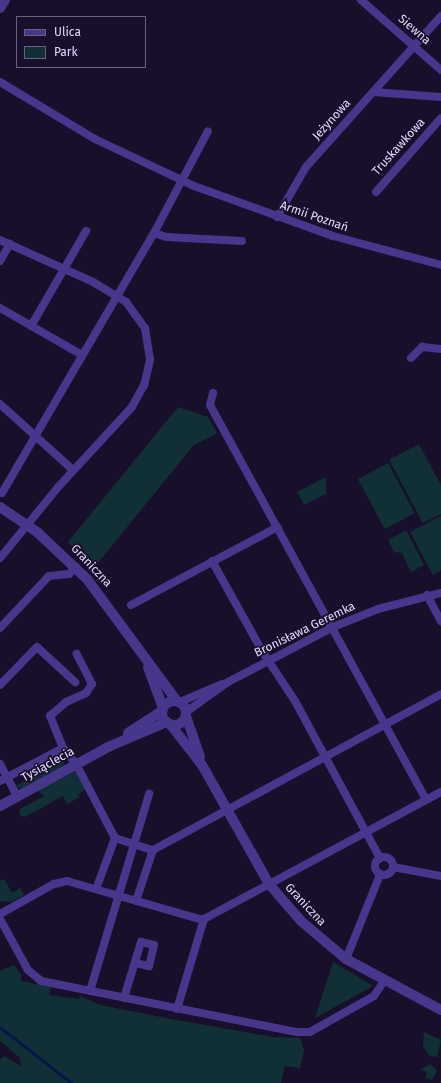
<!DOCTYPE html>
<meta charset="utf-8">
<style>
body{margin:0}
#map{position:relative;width:441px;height:1083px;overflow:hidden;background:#180f2a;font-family:"Fira Sans",sans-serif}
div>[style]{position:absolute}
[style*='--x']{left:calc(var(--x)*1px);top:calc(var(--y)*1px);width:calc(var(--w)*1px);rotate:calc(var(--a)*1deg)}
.green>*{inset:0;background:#113035;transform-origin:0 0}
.stream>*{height:2.5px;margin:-1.25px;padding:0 1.25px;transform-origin:1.25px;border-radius:1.25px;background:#07154b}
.minor>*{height:8px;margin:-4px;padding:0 4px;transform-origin:4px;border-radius:4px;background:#47378c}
.minor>.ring{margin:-4px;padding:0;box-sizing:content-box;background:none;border:8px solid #47378c;border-radius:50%}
.tertiary>*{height:10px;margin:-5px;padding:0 5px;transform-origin:5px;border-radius:5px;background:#47378c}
.tertiary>.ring{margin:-5px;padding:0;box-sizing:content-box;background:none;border:10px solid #47378c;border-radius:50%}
span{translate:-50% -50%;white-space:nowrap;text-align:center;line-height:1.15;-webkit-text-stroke:3.5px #180f2a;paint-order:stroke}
.street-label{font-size:12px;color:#e2d8ff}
.legend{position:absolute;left:16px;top:16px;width:130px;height:52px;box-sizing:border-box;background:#180f2a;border:1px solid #695f7f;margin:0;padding:5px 7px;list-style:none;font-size:12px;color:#e2d8ff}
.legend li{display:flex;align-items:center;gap:8px;height:20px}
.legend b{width:20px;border:1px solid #695f7f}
</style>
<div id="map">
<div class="green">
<div style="clip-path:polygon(178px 407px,208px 417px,217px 433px,193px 446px,93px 569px,68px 542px)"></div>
<div style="clip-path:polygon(419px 444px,441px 485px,441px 514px,423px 523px,389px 460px)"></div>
<div style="left:388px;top:463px;width:57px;height:34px;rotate:62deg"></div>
<div style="clip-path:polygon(326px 477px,326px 494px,304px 505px,297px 492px)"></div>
<div style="clip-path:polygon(441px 516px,441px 570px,433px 575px,410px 532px)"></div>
<div style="clip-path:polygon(406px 530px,424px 565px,411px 572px,402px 553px,394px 552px,388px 540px)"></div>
<div style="clip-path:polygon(63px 757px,66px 759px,63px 766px,21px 789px,16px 786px)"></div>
<div style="clip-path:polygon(76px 771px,87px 789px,78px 794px,80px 797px,67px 804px,63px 796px,25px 817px,19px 815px,20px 809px,44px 796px,37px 790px)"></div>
<div style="clip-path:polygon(4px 879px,12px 893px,20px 888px,24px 895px,11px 902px,0 901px,0 881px)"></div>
<div style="clip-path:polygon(333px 962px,373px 986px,315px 1018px)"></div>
<div style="clip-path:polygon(14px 965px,21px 975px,21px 981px,51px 987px,49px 995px,79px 999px,80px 996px,100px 1005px,171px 1019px,273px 1037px,300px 1038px,304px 1050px,300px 1068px,285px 1066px,281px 1083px,0 1083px,0 1060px,4px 1056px,21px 1066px,20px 1058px,0 1041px,0 971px)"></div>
<div style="clip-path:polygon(424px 1032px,441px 1040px,437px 1057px,429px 1056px,423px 1046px)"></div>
<div style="clip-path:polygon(430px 1064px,437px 1070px,432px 1080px,425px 1078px,427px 1072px,420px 1070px)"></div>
</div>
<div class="stream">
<div style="--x:0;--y:1027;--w:91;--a:37.9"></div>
</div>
<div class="minor">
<div style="--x:361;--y:0;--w:106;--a:41.2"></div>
<div style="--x:0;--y:82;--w:111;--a:31"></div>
<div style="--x:95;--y:139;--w:110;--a:25.4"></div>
<div style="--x:194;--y:186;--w:148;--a:19.8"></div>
<div style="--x:333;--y:236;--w:112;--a:15"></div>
<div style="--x:373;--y:92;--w:68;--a:4.2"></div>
<div style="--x:376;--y:192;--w:98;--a:-48.7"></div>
<div style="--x:277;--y:217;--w:58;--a:-59.9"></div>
<div style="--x:306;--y:167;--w:203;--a:-48.2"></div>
<div style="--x:154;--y:233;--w:13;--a:18"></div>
<div style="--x:166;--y:237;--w:76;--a:3"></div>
<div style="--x:0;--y:240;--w:102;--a:24.3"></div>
<div style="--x:93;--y:282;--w:39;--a:31"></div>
<div style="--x:126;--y:302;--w:32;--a:54"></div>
<div style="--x:145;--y:328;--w:32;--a:81"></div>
<div style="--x:150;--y:360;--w:26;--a:103"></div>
<div style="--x:144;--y:385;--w:25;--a:119"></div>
<div style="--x:132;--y:407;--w:108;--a:132.7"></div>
<div style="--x:59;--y:486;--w:93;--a:129.3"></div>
<div style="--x:0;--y:261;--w:20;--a:-60"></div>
<div style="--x:0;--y:308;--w:95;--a:29.8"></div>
<div style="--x:31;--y:326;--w:110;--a:-59.9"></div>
<div style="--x:411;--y:358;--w:16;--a:-45"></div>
<div style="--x:422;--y:347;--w:19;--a:6"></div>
<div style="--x:213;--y:393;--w:12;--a:104"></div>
<div style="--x:210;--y:405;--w:450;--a:61.3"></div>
<div style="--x:0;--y:404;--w:98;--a:42.1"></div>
<div style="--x:2;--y:493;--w:301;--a:-59.7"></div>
<div style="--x:154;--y:233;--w:115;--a:-62.1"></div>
<div style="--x:212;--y:561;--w:103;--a:60.9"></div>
<div style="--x:262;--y:651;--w:60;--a:56.6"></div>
<div style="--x:295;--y:701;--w:179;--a:61.6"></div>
<div style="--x:427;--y:595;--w:30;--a:62"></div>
<div style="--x:131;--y:605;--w:166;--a:-28"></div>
<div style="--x:0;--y:628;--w:71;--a:-46.7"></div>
<div style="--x:49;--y:576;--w:20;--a:-6"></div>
<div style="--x:69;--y:574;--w:10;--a:-45"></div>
<div style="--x:0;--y:685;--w:53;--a:-45.8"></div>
<div style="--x:37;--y:647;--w:52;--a:42.6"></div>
<div style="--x:180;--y:702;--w:46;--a:-23.2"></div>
<div style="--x:186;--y:712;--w:52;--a:-35.5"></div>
<div style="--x:228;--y:682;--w:119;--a:-27.6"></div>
<div style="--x:333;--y:627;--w:48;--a:-21.8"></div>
<div style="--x:378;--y:609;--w:65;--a:-14.3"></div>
<div style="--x:63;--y:748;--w:35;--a:-112"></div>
<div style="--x:50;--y:716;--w:21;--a:-41"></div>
<div style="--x:66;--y:702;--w:22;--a:-24"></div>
<div style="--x:86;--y:693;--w:11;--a:-56"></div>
<div style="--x:92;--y:684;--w:34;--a:-117"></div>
<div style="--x:0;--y:764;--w:36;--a:62"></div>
<div style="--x:0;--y:781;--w:71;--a:-27.6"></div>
<div style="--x:63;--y:748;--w:21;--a:51"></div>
<div style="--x:76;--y:764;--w:84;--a:62.2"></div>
<div style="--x:115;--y:838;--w:54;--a:110.4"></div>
<div style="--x:115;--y:838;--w:40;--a:18"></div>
<div class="ring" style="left:375px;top:857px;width:10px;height:10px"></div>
<div style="--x:393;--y:867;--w:49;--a:10.6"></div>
<div style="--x:136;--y:901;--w:54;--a:-71.6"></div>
<div style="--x:153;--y:850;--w:328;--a:-28.4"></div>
<div style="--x:0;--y:914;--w:62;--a:-29.1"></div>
<div style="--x:54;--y:884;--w:13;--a:-13"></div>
<div style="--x:67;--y:881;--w:141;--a:16"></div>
<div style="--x:0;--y:919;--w:58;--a:61.2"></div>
<div style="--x:28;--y:970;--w:17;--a:40"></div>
<div style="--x:41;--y:981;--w:261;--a:11.3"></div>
<div style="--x:297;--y:1032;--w:13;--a:0"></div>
<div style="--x:310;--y:1032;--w:73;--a:-29.4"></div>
<div style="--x:374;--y:996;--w:18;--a:-56"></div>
<div style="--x:346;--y:959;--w:91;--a:-68"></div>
<div style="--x:90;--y:991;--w:206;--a:-73.3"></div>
<div style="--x:124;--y:998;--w:59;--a:-73.1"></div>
<div style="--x:141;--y:942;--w:13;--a:13"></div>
<div style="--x:154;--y:945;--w:22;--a:103"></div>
<div style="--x:149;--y:966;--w:14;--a:-168"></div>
<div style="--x:177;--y:1009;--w:94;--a:-73.3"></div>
<div style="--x:204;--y:919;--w:269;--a:-28.2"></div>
</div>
<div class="tertiary">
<div style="--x:0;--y:8;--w:9;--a:-58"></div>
<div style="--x:0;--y:507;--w:45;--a:34"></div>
<div style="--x:37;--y:532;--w:69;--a:43.2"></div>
<div style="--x:87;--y:579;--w:152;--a:53.6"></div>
<div style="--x:148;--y:667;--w:44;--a:69.9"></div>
<div class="ring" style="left:162px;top:701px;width:14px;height:14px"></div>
<div style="--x:186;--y:716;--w:43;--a:71.1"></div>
<div style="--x:170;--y:724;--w:52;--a:52"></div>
<div style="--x:202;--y:765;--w:137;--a:60.6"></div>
<div style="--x:269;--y:884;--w:49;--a:49.1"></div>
<div style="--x:301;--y:921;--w:59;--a:40.2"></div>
<div style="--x:346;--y:959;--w:108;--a:28.2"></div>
<div style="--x:128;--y:733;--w:40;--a:-32.9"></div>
<div style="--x:0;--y:806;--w:123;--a:-28.6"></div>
<div style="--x:108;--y:747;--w:64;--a:-23"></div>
</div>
<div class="street-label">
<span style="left:414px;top:30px;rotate:41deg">Siewna</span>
<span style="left:332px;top:120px;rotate:-48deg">Jeżynowa</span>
<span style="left:399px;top:147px;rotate:-48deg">Truskawkowa</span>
<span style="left:314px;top:217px;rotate:19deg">Armii Poznań</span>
<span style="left:91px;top:566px;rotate:47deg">Graniczna</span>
<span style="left:305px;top:630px;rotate:-26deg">Bronisława Geremka</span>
<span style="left:48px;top:765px;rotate:-29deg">Tysiąclecia</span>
<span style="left:305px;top:905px;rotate:47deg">Graniczna</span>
</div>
<ul class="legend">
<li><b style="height:5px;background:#47378c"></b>Ulica</li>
<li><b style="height:11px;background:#113035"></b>Park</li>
</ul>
</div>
